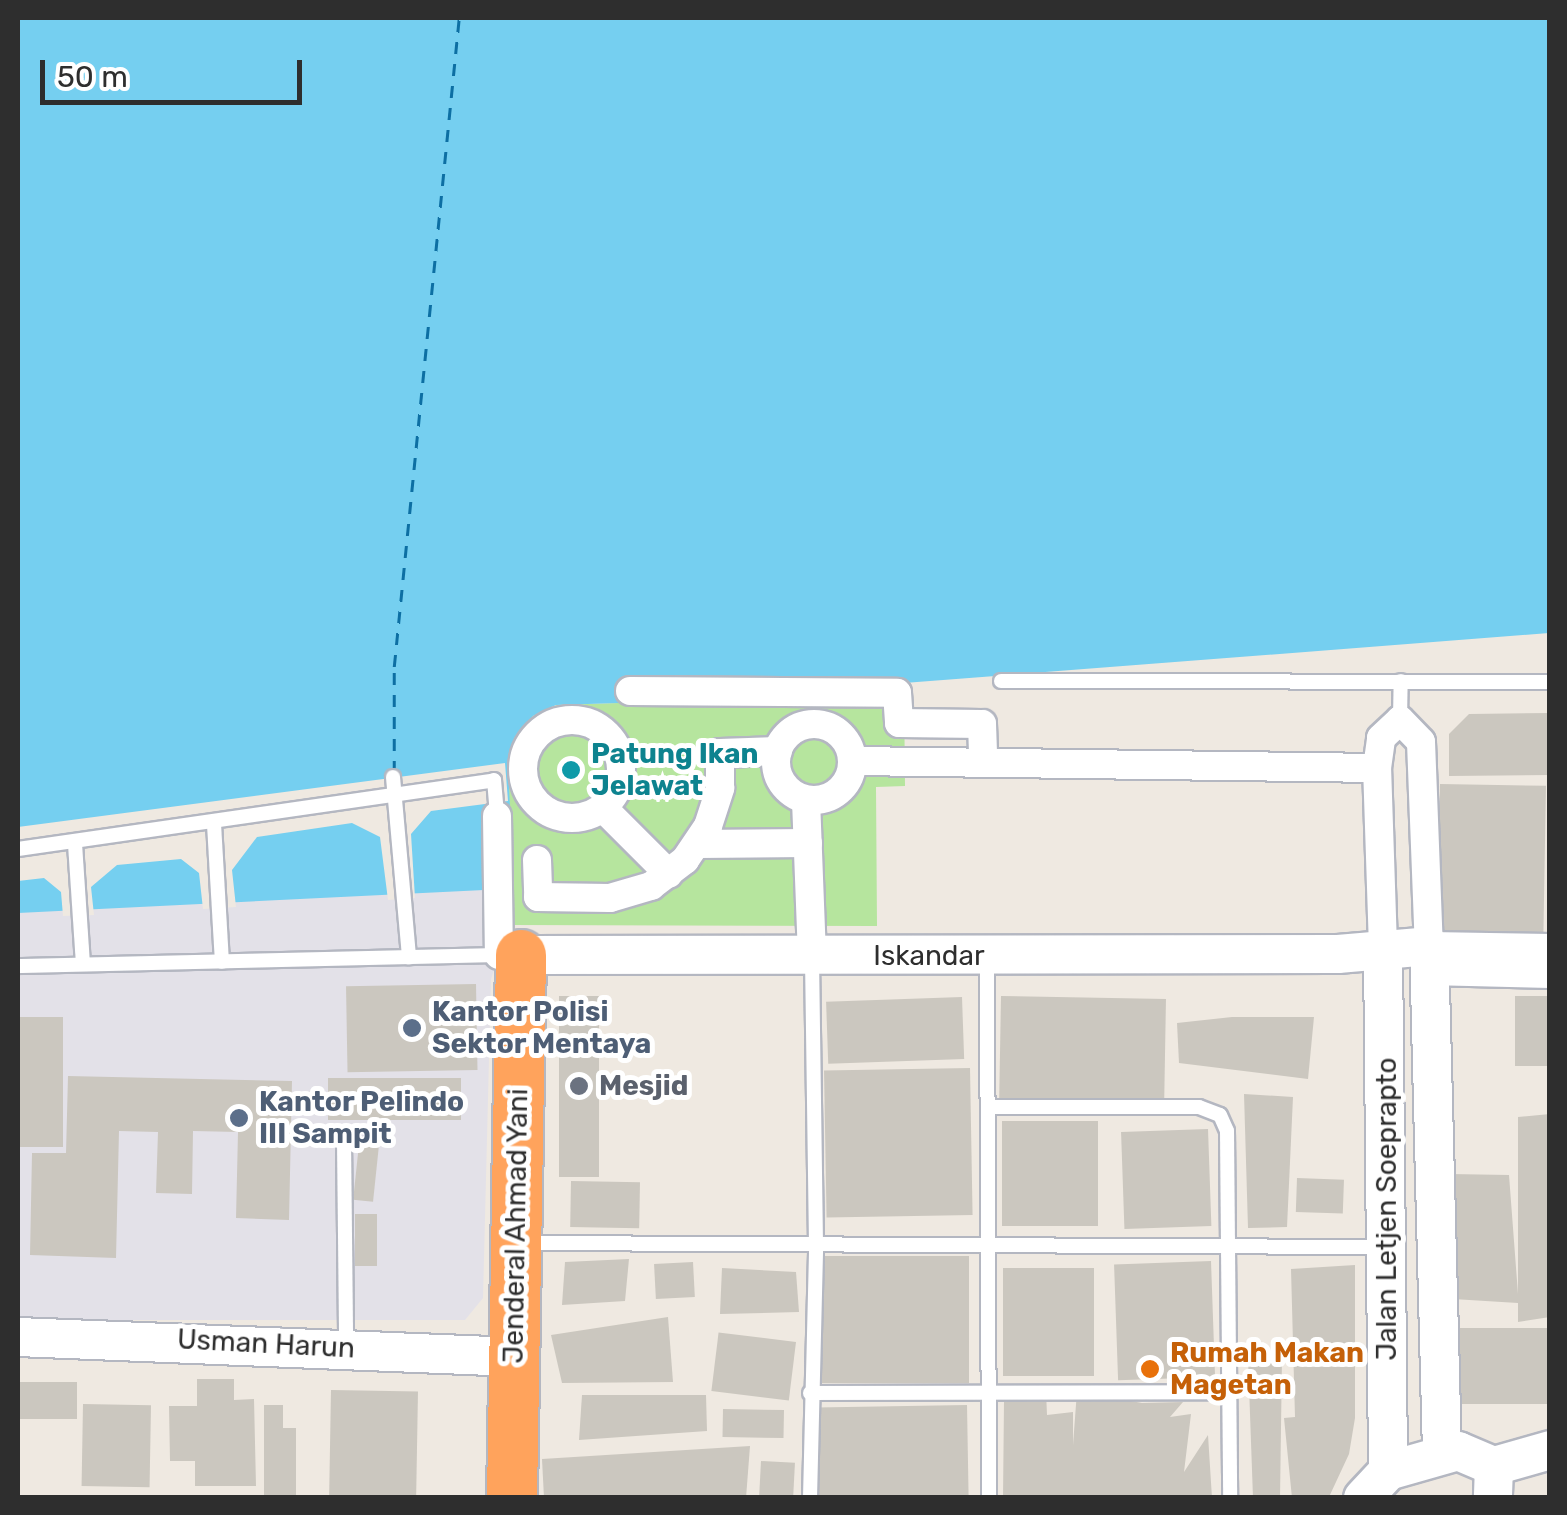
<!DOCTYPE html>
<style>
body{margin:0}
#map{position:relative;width:1567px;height:1515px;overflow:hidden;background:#efe9e1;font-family:Rubik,sans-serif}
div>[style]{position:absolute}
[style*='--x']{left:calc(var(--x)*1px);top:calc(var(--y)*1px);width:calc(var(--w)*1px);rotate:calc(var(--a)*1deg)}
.industrial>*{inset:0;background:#e3e1e8}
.green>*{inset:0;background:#b6e59e}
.water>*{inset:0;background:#75cff0}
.pier>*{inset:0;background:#efe9e1}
.ferry>*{height:2.5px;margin-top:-1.25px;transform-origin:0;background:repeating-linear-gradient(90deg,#0d6fa3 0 12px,transparent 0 22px)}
.building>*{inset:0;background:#cbc7bf;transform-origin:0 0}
.roads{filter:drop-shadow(2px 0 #b4b7c1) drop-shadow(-2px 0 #b4b7c1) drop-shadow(0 2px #b4b7c1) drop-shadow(0 -2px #b4b7c1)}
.lane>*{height:14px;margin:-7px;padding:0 7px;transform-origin:7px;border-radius:7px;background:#fff}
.street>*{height:28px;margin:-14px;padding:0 14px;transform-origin:14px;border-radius:14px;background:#fff}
.street>.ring{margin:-14px;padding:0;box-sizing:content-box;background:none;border:28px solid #fff;border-radius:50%}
.secondary>*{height:38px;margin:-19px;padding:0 19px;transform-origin:19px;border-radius:19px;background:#fff}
.highway>*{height:50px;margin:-25px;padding:0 25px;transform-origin:25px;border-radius:25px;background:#ffa35c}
.dots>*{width:28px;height:28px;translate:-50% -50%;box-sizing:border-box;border:5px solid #fff;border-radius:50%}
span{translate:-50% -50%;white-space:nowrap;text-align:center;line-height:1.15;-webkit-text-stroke:10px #fff;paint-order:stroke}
.culture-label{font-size:28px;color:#0d838f;font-weight:700}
.left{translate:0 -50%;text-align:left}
.street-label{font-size:28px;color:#2e2e2e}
.service-label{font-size:28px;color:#4e5e75;font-weight:700}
.worship-label{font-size:28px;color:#5b616d;font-weight:700}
.food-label{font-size:28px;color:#c56008;font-weight:700}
.frame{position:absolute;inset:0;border:20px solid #2e2e2e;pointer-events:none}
.scale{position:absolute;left:40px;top:60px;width:262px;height:45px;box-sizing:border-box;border:5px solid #2e2e2e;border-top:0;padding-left:12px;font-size:30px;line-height:35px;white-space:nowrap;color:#2e2e2e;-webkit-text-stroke:8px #fff;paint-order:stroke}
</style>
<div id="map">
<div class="industrial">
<div style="clip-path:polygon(507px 808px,507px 931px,491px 979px,483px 1298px,465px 1320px,18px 1320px,18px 827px)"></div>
</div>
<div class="green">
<div style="clip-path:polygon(620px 682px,904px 683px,905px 786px,876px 787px,877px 926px,512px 925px,508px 764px,515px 737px,533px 716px,557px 705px,618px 703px)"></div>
</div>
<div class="water">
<div style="clip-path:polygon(18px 18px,1549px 18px,1549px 633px,904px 683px,620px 683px,619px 703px,556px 705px,533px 716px,515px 737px,508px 764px,510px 808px,483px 810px,484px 890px,18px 913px)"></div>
</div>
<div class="pier">
<div style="clip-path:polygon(505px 763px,508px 801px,431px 811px,411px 834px,415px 898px,388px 900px,380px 837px,352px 823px,257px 837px,232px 870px,236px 907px,203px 909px,199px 873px,181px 859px,117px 865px,91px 887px,94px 915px,63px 916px,61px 892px,44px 878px,18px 881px,18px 827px)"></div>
</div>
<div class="ferry">
<div style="--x:394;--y:773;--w:106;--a:-90"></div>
<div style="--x:394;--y:667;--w:652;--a:-84.28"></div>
</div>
<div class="building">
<div style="clip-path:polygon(1550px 713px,1550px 775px,1449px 776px,1449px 734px,1469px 714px)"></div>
<div style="left:1440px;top:784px;width:106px;height:155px;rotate:1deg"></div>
<div style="left:476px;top:984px;width:86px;height:130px;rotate:89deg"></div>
<div style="left:559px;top:996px;width:40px;height:181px"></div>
<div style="left:1001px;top:996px;width:165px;height:103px;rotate:1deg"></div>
<div style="left:1515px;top:996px;width:35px;height:70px"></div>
<div style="left:962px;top:997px;width:62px;height:136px;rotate:88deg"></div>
<div style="left:18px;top:1017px;width:45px;height:130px"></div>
<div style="clip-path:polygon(1232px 1017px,1314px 1017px,1308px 1079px,1179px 1063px,1177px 1023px)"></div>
<div style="left:970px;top:1068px;width:147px;height:146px;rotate:89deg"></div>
<div style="clip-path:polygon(68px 1076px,292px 1081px,289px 1220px,236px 1218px,238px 1132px,193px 1131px,192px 1194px,156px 1193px,158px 1132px,119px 1131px,116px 1258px,30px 1255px,32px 1153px,66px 1153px)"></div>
<div style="left:461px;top:1078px;width:42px;height:133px;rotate:90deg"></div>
<div style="clip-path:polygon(1244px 1094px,1293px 1097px,1287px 1227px,1248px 1228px)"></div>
<div style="clip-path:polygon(1550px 1114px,1550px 1317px,1518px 1322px,1518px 1303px,1453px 1299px,1450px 1174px,1509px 1175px,1518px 1294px,1518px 1117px)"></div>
<div style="left:1002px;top:1121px;width:96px;height:105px"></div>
<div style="left:1208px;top:1129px;width:97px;height:87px;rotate:88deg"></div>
<div style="left:359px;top:1144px;width:20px;height:56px;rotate:6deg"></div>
<div style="left:1297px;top:1178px;width:47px;height:34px;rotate:2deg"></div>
<div style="left:571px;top:1181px;width:69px;height:46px;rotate:1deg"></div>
<div style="left:355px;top:1214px;width:22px;height:52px"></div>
<div style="left:969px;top:1256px;width:127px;height:147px;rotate:90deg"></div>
<div style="clip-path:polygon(629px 1259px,625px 1301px,562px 1305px,565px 1262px)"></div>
<div style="left:1211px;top:1261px;width:116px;height:97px;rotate:88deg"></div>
<div style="left:693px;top:1262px;width:35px;height:39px;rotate:87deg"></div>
<div style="clip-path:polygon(1355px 1265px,1355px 1418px,1349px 1454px,1329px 1497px,1292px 1498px,1284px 1418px,1295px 1417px,1291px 1269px)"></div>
<div style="clip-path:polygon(722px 1268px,796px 1272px,799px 1312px,720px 1314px)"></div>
<div style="left:1003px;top:1268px;width:91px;height:108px"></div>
<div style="clip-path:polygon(668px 1317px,673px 1382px,562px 1383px,551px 1335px)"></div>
<div style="left:1550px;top:1328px;width:76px;height:96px;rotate:90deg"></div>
<div style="left:796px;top:1342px;width:59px;height:78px;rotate:97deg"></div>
<div style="clip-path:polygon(1282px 1357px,1280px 1498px,1253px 1498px,1248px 1358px)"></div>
<div style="clip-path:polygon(197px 1379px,234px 1379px,234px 1400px,254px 1399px,256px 1486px,195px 1486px,195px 1461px,170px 1461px,169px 1406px,197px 1406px)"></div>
<div style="left:18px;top:1382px;width:59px;height:37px"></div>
<div style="left:331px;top:1390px;width:87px;height:108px;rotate:1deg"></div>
<div style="clip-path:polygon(1046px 1391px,1047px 1415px,1073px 1412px,1073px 1445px,1077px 1391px,1142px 1403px,1183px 1402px,1170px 1417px,1191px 1414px,1184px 1472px,1208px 1435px,1212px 1498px,1003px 1498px,1004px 1401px)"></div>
<div style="clip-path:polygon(582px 1395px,706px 1395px,707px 1431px,579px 1440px)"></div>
<div style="left:83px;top:1404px;width:68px;height:82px;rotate:1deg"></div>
<div style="clip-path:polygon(264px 1405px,283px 1405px,283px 1428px,296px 1428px,296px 1498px,264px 1498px)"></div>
<div style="left:967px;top:1405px;width:93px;height:150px;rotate:89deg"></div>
<div style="left:723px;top:1409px;width:61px;height:28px;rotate:1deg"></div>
<div style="clip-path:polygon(750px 1446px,746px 1498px,544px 1498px,542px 1459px)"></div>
<div style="left:761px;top:1461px;width:34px;height:37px;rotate:3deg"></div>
</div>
<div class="roads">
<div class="lane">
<div style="--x:1001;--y:681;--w:549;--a:0.1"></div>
<div style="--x:1400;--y:720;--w:39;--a:-89"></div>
<div style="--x:393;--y:777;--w:181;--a:84.9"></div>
<div style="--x:214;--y:824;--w:138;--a:86.7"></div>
<div style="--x:75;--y:844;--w:119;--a:86.2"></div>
<div style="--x:18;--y:849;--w:481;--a:-8.2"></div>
<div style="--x:494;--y:780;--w:36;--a:85"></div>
<div style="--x:987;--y:958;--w:540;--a:89.79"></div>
<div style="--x:18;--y:966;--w:484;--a:-1.3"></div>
<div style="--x:988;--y:1107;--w:211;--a:0"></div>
<div style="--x:1199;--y:1107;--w:22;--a:21"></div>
<div style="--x:1220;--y:1115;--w:17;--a:66"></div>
<div style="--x:1227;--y:1131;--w:367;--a:89.5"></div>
<div style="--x:344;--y:1140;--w:206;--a:89.4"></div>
<div style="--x:523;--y:1243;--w:863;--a:0.27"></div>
<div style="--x:810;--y:1393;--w:419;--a:-0.1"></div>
<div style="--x:810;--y:1498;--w:254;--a:-88.6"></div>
<div style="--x:816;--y:1244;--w:286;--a:-90.8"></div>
</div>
<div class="street">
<div style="--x:630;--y:691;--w:267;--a:0.4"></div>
<div style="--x:897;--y:693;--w:30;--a:86"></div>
<div style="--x:899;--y:723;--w:83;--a:0.7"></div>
<div style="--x:982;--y:724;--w:38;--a:88"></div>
<div class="ring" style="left:523px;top:720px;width:70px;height:70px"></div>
<div class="ring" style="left:776px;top:724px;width:48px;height:48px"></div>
<div style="--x:852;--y:761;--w:525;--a:0.76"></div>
<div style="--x:806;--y:800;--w:156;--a:87.8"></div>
<div style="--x:603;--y:808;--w:93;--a:45"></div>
<div style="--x:497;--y:816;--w:139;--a:89.2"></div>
<div style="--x:698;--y:844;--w:110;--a:-0.5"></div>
<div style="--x:537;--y:860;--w:37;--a:88"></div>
<div style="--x:538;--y:897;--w:72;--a:0.8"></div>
<div style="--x:610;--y:898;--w:43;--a:-16.3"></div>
<div style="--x:651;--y:886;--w:43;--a:-37.4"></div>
<div style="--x:685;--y:860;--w:41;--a:-55.9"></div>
<div style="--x:708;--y:826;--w:40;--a:-72"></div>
<div style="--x:720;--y:788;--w:35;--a:-90"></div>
<div style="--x:720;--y:753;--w:58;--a:-2"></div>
<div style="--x:1383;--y:947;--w:179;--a:-91.9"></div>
<div style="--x:1377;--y:768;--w:30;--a:-82"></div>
<div style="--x:1381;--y:738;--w:26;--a:-43"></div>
<div style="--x:1400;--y:720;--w:30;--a:46"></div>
<div style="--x:1421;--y:742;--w:204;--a:87.8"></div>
<div style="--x:1429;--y:946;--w:121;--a:0.9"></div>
<div style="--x:1429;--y:971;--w:121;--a:1.4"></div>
</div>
<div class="secondary">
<div style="--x:1383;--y:947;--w:524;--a:89.45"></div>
<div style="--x:521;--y:955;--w:817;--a:-0.07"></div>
<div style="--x:1338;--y:954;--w:91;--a:-5"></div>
<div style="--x:1429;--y:946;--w:505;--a:88.53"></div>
<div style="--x:18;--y:1337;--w:495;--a:2.3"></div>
<div style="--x:1494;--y:1466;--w:58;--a:-15.9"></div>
<div style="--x:1363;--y:1498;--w:37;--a:-47"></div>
<div style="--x:1388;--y:1471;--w:73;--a:-15.9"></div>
<div style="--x:1458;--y:1451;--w:39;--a:23"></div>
<div style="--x:1494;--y:1466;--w:32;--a:92"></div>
</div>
<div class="highway">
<div style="--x:512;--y:1498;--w:543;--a:-89.05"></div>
</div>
</div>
<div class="dots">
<div style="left:571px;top:770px;background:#0f9aa8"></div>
<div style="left:412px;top:1028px;background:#5c6f8a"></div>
<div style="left:579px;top:1086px;background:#6b7280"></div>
<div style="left:239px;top:1118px;background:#5c6f8a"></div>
<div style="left:1150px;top:1369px;background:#e8710a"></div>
</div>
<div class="culture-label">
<span class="left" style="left:591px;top:770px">Patung Ikan<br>Jelawat</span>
</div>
<div class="street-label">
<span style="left:929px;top:956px">Iskandar</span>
<span style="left:1387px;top:1209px;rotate:-90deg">Jalan Letjen Soeprapto</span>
<span style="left:516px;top:1226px;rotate:-89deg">Jenderal Ahmad Yani</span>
<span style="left:266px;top:1344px;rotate:3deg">Usman Harun</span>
</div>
<div class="service-label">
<span class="left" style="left:432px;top:1028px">Kantor Polisi<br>Sektor Mentaya</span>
<span class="left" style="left:259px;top:1118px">Kantor Pelindo<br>III Sampit</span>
</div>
<div class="worship-label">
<span class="left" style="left:599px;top:1086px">Mesjid</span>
</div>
<div class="food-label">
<span class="left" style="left:1170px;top:1369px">Rumah Makan<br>Magetan</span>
</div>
<div class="frame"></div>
<div class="scale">50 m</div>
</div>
